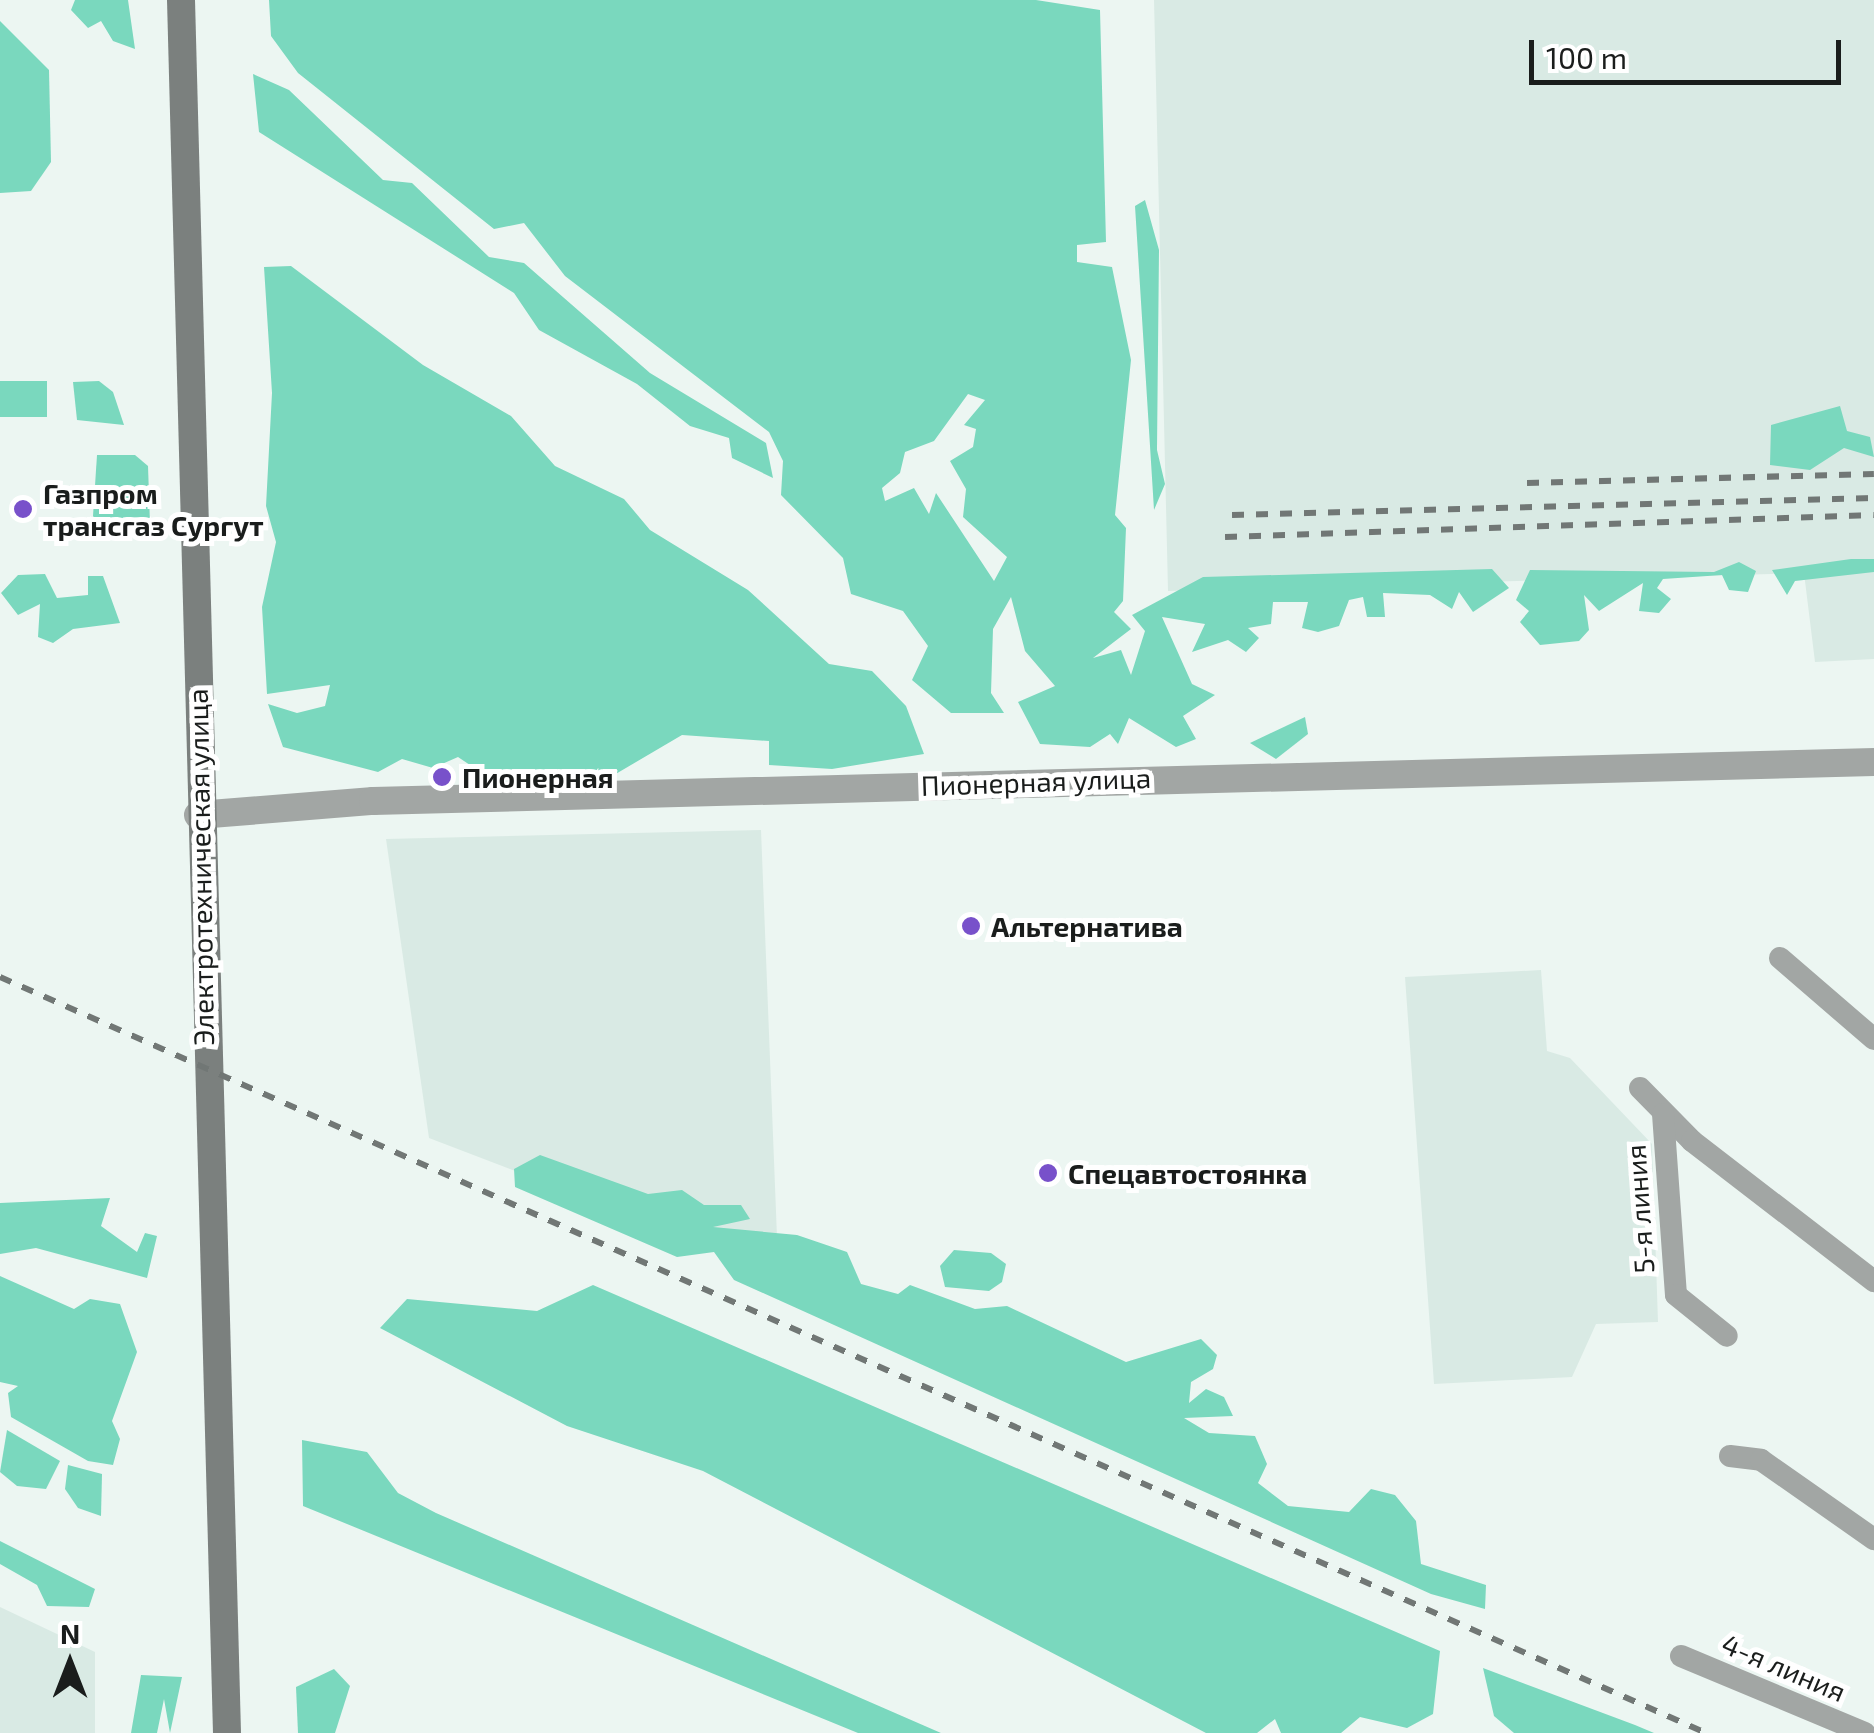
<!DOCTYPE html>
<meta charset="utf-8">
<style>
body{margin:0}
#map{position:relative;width:1874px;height:1733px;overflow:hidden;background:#ecf6f2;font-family:"Exo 2",sans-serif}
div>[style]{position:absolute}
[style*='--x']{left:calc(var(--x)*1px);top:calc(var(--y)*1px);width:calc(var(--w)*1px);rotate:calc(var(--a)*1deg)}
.built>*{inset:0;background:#d9eae4}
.forest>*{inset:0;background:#7ad8be;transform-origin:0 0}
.minor>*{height:22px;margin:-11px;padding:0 11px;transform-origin:11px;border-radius:11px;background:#a2a6a4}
.tertiary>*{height:28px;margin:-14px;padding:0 14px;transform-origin:14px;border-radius:14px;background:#a2a6a4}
.secondary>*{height:28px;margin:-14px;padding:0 14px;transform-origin:14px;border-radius:14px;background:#7b807e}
.rail>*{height:6px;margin-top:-3px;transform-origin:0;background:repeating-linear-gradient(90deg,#717775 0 12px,transparent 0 24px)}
.dots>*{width:28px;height:28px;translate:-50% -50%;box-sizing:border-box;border:5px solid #fff;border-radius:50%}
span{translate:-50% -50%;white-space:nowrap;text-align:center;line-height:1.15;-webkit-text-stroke:10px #fff;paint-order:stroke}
.poi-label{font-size:28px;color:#1a1d1c;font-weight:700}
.left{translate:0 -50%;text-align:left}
.street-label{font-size:28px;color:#1a1d1c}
.north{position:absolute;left:20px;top:1613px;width:100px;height:100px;-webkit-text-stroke:8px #fff;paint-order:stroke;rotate:0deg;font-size:28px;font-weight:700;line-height:40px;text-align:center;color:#1a1d1c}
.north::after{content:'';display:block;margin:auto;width:35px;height:45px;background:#1a1d1c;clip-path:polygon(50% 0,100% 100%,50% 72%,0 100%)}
.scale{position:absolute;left:1529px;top:40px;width:312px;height:45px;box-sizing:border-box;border:5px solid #1a1d1c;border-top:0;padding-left:12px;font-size:30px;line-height:35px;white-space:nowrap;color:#1a1d1c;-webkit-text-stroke:8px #fff;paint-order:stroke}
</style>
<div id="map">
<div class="built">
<div style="clip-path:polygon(1154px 0,1874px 0,1874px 659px,1815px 662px,1804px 573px,1168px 591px)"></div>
<div style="clip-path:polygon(761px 830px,777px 1237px,745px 1259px,429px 1138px,386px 839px)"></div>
<div style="clip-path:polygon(1541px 970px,1547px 1051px,1570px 1058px,1652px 1144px,1658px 1322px,1596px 1324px,1572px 1377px,1434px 1384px,1405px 977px)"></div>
<div style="clip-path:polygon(0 1607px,95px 1652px,95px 1733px,0 1733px)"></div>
</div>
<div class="forest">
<div style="clip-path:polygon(75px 0,128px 0,135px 49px,113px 41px,101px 21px,88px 28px,71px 10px)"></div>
<div style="clip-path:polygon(evenodd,269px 0,1036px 0,1100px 10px,1106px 242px,1077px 245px,1077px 262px,1112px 267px,1131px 360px,1115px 515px,1126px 528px,1123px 601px,1114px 612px,1131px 629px,1093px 658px,1121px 650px,1131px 675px,1145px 631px,1132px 615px,1203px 577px,1492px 569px,1509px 588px,1473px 612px,1459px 592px,1452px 609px,1430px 595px,1383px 593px,1385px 617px,1367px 617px,1363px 597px,1349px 600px,1339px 626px,1318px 632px,1302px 628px,1308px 602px,1273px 602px,1271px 624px,1248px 628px,1259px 638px,1246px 652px,1228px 640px,1192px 652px,1205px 624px,1162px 617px,1192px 684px,1215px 695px,1183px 716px,1196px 739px,1176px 747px,1129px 718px,1118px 744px,1110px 734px,1090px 747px,1040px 744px,1018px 702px,1055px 686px,1025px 651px,1011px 597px,993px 629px,991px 693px,1004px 713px,951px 713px,912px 680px,928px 646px,903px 611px,851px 594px,843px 558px,781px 495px,783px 461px,769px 432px,565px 276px,524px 223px,494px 229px,298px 73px,271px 36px,269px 0,968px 394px,985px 400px,964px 425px,976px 429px,973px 447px,950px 461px,966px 489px,963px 517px,1007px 557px,994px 581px,936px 493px,929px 514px,914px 488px,885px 501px,882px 488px,900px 473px,905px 452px,934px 441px,968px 394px)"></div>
<div style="clip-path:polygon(0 21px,49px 70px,51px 162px,31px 191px,0 193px)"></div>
<div style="clip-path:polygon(253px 74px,289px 90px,383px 180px,412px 183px,489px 257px,524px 263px,650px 373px,766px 443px,773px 478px,732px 458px,729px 438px,690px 426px,637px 384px,539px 330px,514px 293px,259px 132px)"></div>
<div style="clip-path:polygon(1145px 200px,1159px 250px,1157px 450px,1165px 484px,1154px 510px,1135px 206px)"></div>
<div style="clip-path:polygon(291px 266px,423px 365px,511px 416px,555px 466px,624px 499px,650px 530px,748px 590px,829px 664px,872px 671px,906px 706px,924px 754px,832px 769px,769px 765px,769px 741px,682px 735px,614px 775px,485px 775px,458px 757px,433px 768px,402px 759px,378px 772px,283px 747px,268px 704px,297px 713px,325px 706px,330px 685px,267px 694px,262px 607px,276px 542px,266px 506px,272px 393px,264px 267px)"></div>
<div style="left:0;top:381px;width:47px;height:36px"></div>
<div style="clip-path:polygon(99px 381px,113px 392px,124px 425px,77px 420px,73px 382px)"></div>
<div style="clip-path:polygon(1840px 406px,1847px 431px,1870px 437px,1874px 457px,1844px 448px,1810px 470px,1770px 465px,1771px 425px)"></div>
<div style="clip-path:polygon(97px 455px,135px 455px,148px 466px,150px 524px,102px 529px,93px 516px)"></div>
<div style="clip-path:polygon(1851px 559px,1874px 559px,1874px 572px,1795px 581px,1787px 595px,1772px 570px)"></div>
<div style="clip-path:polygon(1739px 562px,1756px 571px,1748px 592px,1729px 590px,1722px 575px,1663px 579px,1657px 588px,1671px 599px,1659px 613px,1639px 611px,1643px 583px,1599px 611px,1584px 595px,1589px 630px,1579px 641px,1540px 645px,1520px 622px,1529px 611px,1516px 600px,1530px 570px,1714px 572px)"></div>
<div style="clip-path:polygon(45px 574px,57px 598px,88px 595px,88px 576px,103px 576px,120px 623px,73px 629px,53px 643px,38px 637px,40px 604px,18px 615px,1px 593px,18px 575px)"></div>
<div style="clip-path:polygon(1305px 717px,1308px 734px,1276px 759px,1250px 743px)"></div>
<div style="clip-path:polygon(540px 1155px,648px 1194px,682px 1190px,704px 1205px,741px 1205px,750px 1219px,713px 1227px,797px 1235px,847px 1252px,861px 1284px,898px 1294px,910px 1285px,975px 1309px,1007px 1306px,1126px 1362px,1201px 1339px,1217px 1355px,1213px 1369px,1191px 1382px,1189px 1403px,1206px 1389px,1224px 1397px,1233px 1416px,1184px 1418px,1209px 1433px,1255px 1436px,1267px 1464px,1258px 1483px,1288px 1506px,1349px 1512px,1371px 1489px,1395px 1495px,1416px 1521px,1421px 1564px,1486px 1585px,1485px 1609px,1431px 1594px,734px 1280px,714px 1252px,677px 1257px,515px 1187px,514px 1169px)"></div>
<div style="clip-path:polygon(110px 1198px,101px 1226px,137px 1252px,145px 1233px,157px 1236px,147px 1278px,36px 1248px,0 1254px,0 1203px)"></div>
<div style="clip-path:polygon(954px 1250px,991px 1253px,1006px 1264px,1002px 1282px,989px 1291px,945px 1287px,940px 1266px)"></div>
<div style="clip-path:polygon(0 1276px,74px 1309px,90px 1299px,120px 1304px,137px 1352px,112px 1421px,120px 1439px,113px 1465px,88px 1461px,11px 1417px,8px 1393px,18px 1386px,0 1382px)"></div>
<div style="clip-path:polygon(593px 1285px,1440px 1651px,1433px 1714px,1407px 1728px,1360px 1717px,1341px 1733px,1281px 1733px,1275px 1719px,1257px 1733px,1206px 1733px,703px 1471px,567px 1426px,380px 1328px,407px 1299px,537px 1311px)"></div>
<div style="clip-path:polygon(7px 1430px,60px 1461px,46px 1489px,17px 1486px,0 1472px)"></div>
<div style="clip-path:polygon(302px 1440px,367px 1452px,398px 1493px,436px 1513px,941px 1733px,858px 1733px,303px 1506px)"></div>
<div style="clip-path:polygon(68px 1465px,102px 1474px,101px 1516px,78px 1508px,65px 1489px)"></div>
<div style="clip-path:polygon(0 1541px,95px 1589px,89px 1607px,47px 1606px,37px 1585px,0 1564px)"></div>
<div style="clip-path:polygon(1483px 1668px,1635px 1725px,1654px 1733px,1514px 1733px,1494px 1716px)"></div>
<div style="clip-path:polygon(334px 1669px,350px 1686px,335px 1733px,298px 1733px,296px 1687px)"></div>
<div style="clip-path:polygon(141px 1675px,182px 1677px,170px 1733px,164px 1699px,157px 1733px,131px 1733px)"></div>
</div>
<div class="minor">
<div style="--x:1780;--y:958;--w:124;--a:40.8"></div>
<div style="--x:1640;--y:1088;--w:74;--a:45.5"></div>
<div style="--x:1692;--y:1141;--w:230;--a:37.6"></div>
<div style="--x:1663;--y:1114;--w:181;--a:85.9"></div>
<div style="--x:1676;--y:1295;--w:65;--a:38.8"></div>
<div style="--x:1730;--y:1456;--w:31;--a:7"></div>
<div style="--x:1761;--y:1460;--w:138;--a:35"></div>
<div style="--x:1681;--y:1656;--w:199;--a:22.7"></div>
</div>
<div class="tertiary">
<div style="--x:198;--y:815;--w:176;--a:-4.6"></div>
<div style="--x:373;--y:801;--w:1502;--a:-1.49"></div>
</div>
<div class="secondary">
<div style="--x:181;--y:0;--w:1734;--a:88.48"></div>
</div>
<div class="rail">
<div style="--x:1527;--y:483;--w:347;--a:-1.5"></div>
<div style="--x:1232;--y:515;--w:642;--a:-1.52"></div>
<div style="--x:1225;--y:537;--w:649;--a:-1.94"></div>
<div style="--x:0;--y:977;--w:1866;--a:23.9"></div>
</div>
<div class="dots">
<div style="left:23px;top:509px;background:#7851ca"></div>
<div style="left:442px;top:777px;background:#7851ca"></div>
<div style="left:971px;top:926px;background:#7851ca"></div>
<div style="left:1048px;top:1173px;background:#7851ca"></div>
</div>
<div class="poi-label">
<span class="left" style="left:43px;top:509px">Газпром<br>трансгаз Сургут</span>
<span class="left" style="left:462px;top:777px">Пионерная</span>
<span class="left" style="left:991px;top:926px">Альтернатива</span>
<span class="left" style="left:1068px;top:1173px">Спецавтостоянка</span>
</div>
<div class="street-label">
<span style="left:1036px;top:781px;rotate:-2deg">Пионерная улица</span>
<span style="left:200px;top:867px;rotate:-91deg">Электротехническая улица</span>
<span style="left:1639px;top:1209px;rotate:-94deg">5-я линия</span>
<span style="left:1784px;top:1667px;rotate:23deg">4-я линия</span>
</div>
<div class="north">N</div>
<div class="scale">100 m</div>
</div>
